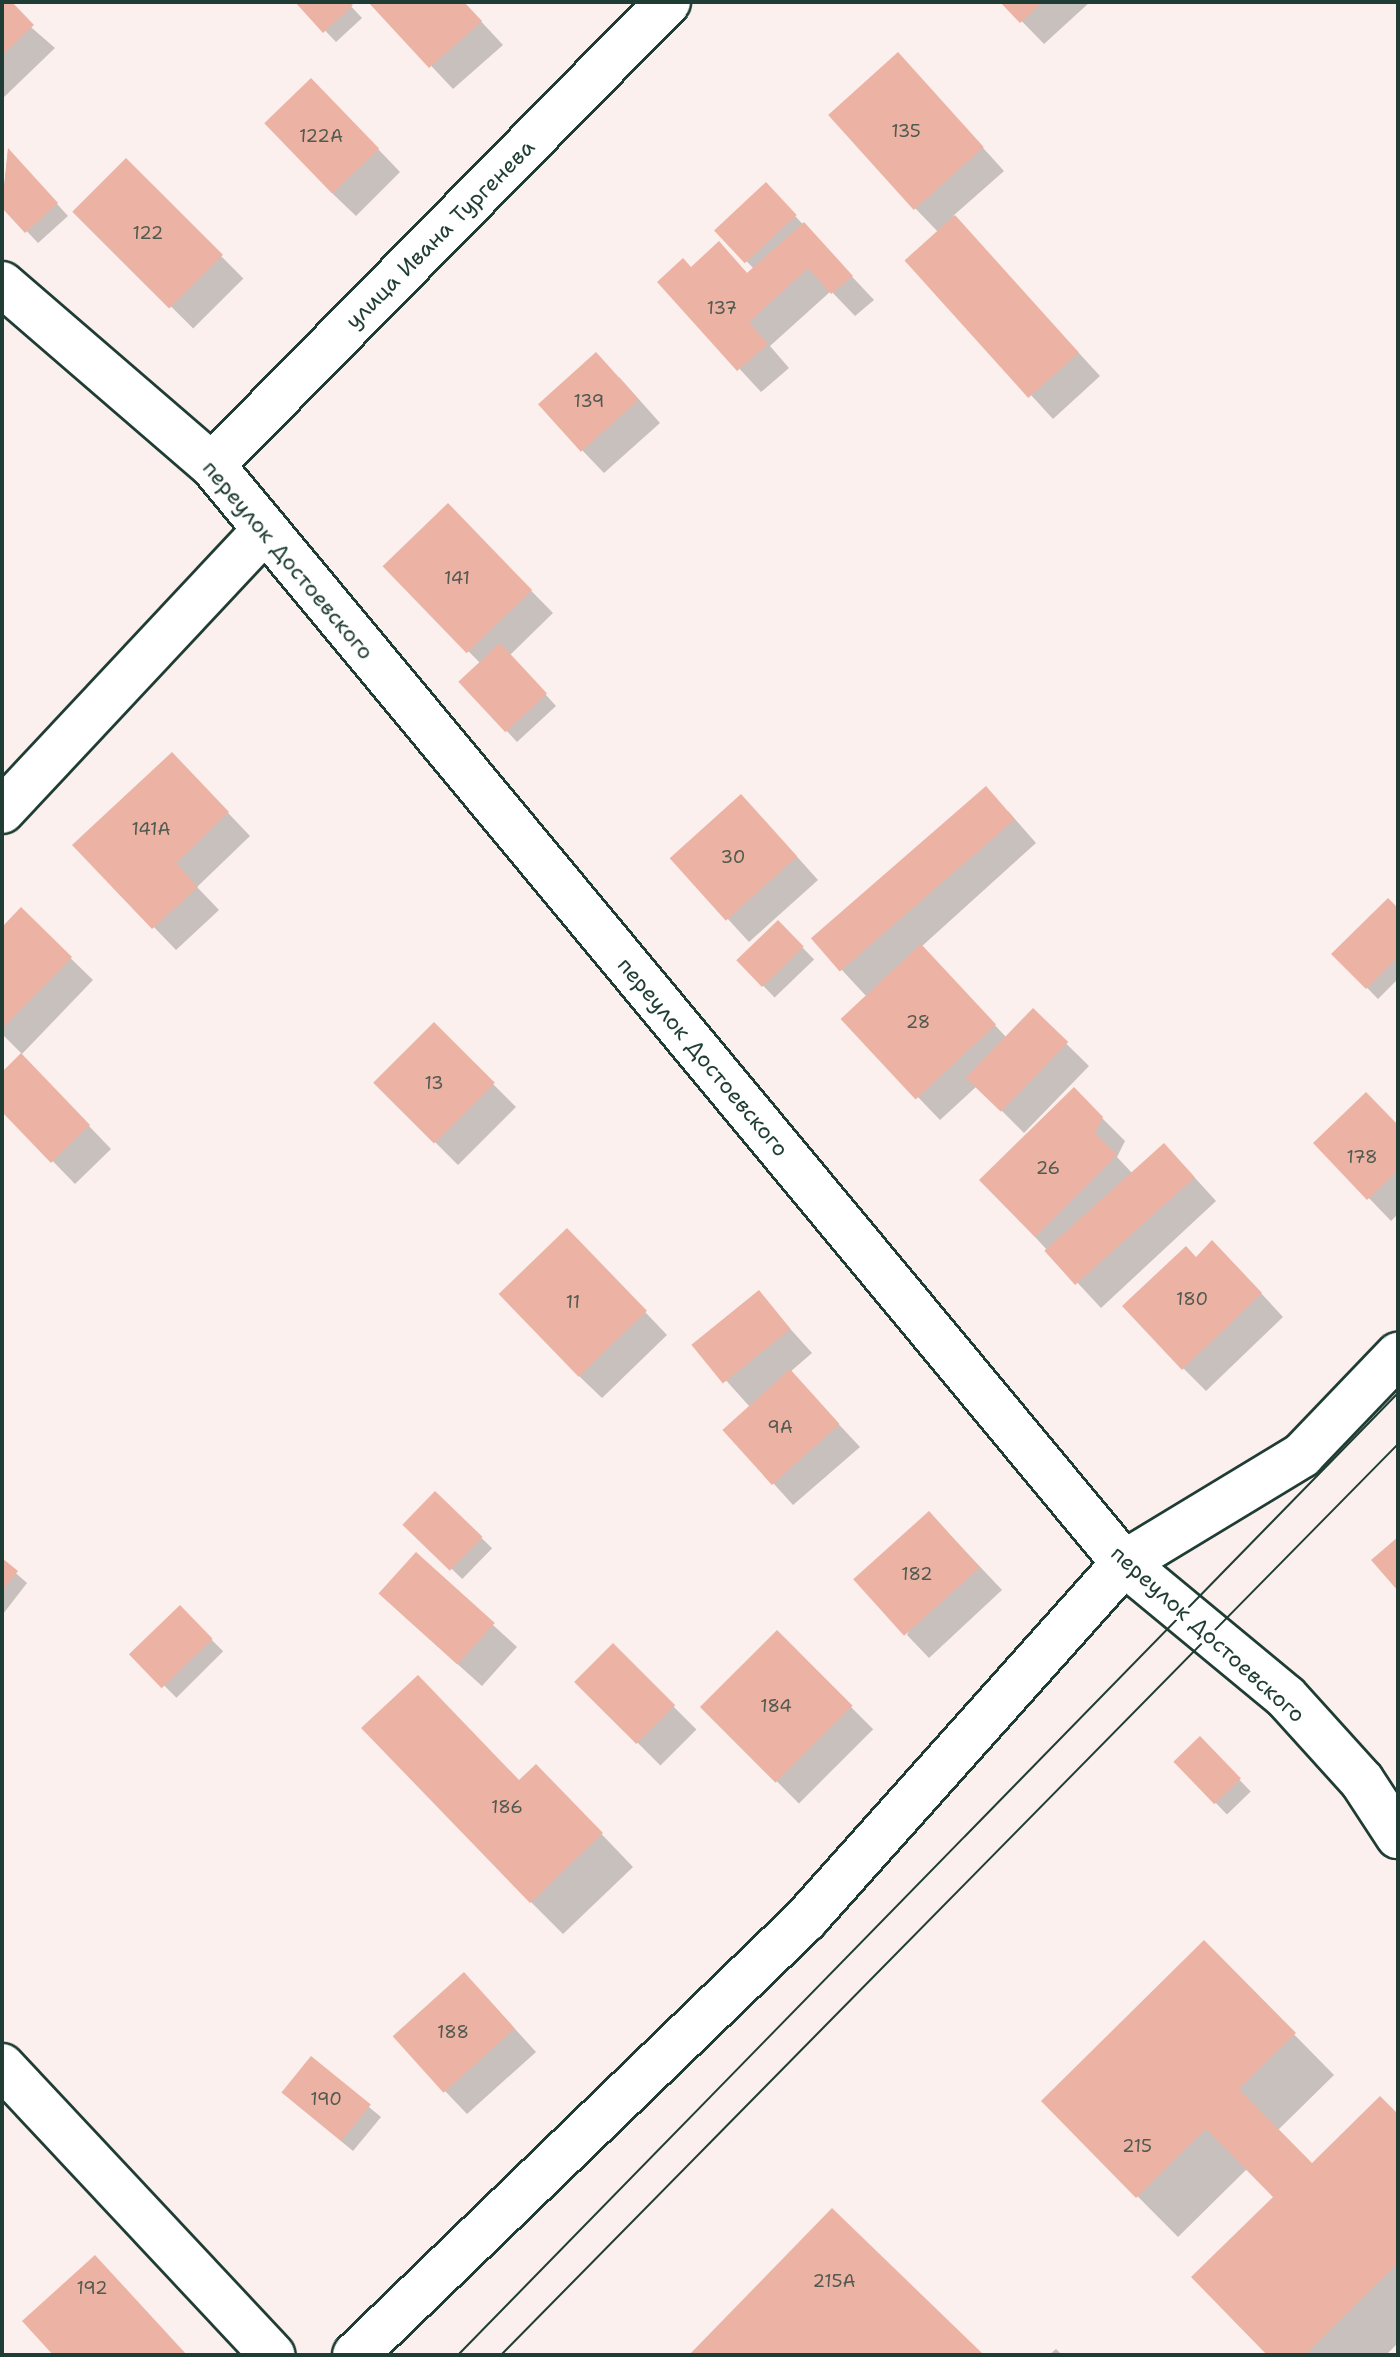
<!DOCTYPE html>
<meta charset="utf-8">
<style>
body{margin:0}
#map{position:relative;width:1400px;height:2357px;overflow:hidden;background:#fbf0ed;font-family:"Shantell Sans",sans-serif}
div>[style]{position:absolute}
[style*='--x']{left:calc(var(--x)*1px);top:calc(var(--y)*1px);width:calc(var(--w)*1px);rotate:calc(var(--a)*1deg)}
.shadow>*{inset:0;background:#0003;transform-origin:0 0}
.building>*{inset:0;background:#ecb3a4;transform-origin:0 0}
.roads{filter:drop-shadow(2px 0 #1f3d34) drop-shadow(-2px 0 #1f3d34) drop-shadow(0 2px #1f3d34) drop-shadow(0 -2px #1f3d34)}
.minor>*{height:44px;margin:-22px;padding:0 22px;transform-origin:22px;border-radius:22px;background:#fff}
.tram>*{height:2px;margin:-1px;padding:0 1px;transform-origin:1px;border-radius:1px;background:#1f3d34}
span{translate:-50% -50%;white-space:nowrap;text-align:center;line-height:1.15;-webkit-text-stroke:8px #fff;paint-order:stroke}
.number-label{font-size:18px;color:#525a50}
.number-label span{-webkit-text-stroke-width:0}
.street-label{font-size:22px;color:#1f3d34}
.frame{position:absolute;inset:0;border:4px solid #1f3d34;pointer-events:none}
</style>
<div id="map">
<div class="shadow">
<div style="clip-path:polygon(2px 2px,55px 48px,2px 99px)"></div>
<div style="clip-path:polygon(298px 2px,347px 2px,362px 18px,336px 42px)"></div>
<div style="clip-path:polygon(371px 2px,463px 2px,503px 45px,453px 89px)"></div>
<div style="clip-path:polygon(1003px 2px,1090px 2px,1044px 44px)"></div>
<div style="clip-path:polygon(898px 54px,1004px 171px,953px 216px,1100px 376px,1053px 419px,908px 261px,939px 233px,915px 208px)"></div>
<div style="clip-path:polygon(334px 103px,400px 172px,356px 216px,333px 194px)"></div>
<div style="clip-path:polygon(8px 150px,68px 216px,38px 243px,2px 205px)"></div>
<div style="left:126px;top:161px;width:166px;height:71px;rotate:45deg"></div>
<div style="clip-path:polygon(766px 185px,874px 300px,855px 316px,831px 291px,770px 346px,789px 368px,761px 392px,659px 282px,691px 269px,719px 244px,748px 274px,754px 269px,718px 231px)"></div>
<div style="clip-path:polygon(619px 377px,660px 423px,604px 473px,582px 450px)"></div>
<div style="clip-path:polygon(448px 506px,553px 613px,510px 655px,556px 706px,517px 742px,461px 682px,481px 664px,386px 567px)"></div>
<div style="clip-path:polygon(194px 777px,250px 836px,197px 887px,219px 910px,176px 950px,75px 845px)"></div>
<div style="clip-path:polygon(1008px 811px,1036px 843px,921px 947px,1007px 1038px,1033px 1011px,1089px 1066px,1024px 1133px,977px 1086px,940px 1120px,843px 1019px,867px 997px,815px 941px)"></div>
<div style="clip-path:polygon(763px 819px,818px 880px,749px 942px,672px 858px)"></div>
<div style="clip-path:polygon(21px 910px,93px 980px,22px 1054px,2px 1034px,2px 930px)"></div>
<div style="clip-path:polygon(1398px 911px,1398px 979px,1378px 999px,1334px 954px)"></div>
<div style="left:778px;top:922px;width:52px;height:55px;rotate:46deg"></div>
<div style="left:434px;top:1025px;width:116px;height:82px;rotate:45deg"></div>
<div style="clip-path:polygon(2px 1074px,44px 1079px,111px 1149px,75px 1184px,2px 1109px)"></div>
<div style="clip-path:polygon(1074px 1090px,1125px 1141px,1117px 1157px,1133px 1174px,1186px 1168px,1216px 1201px,1101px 1308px,982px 1180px)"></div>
<div style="clip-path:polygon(1398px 1127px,1398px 1214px,1391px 1221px,1316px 1143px)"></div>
<div style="clip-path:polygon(589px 1253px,667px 1335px,602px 1398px,579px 1376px)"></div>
<div style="clip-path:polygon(1196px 1259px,1235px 1265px,1283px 1317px,1206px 1391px,1183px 1368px)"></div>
<div style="clip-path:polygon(758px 1293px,812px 1353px,790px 1372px,860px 1447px,793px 1505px,725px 1430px,750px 1407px,695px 1346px)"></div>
<div style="left:436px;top:1494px;width:78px;height:43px;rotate:44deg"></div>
<div style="clip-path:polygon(952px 1537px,1002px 1590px,929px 1658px,907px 1635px)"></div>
<div style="clip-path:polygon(416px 1555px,517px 1647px,482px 1686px,404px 1616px)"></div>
<div style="clip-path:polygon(2px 1561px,27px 1583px,3px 1614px,2px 1613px)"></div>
<div style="left:180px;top:1608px;width:61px;height:66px;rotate:45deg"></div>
<div style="left:777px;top:1633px;width:136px;height:105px;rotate:45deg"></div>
<div style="left:613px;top:1646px;width:118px;height:51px;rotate:45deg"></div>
<div style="left:1200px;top:1739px;width:73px;height:33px;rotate:46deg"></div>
<div style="clip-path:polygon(520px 1782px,568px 1799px,633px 1867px,563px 1934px,531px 1902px)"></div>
<div style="clip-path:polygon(1204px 1943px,1334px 2075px,1278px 2130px,1312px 2166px,1398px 2116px,1398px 2343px,1386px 2355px,1270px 2355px,1276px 2197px,1248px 2168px,1178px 2237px,1043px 2101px)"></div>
<div style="clip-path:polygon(486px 1997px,536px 2052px,467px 2114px,445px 2091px)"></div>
<div style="clip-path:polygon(311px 2059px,381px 2117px,353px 2151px,296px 2104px)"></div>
<div style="clip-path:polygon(1056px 2349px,1062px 2355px,1049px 2355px)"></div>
</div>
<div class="building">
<div style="clip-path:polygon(2px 2px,12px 2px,34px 25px,2px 55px)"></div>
<div style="clip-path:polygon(295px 2px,349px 2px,353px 5px,323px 33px)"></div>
<div style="clip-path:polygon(368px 2px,464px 2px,482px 21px,429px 68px)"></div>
<div style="clip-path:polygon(1000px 2px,1043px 2px,1020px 23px)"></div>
<div style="left:898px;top:52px;width:128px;height:94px;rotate:48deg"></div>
<div style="left:311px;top:78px;width:98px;height:65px;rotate:46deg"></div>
<div style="clip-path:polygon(8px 148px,58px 203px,25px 233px,2px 208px)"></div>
<div style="left:126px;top:158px;width:137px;height:76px;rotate:45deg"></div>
<div style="left:766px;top:182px;width:45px;height:71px;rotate:47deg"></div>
<div style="left:955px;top:215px;width:185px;height:68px;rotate:48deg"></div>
<div style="clip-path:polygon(804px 222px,853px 276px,831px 294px,808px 268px,749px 322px,768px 344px,737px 371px,657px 282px,683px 258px,691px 267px,719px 241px,747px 273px)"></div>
<div style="left:596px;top:352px;width:64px;height:78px;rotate:48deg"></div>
<div style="left:448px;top:503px;width:121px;height:91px;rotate:46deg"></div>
<div style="left:500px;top:643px;width:69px;height:57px;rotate:47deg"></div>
<div style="clip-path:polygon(172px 752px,229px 812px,176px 863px,198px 887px,152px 929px,72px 845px)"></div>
<div style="left:986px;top:786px;width:44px;height:232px;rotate:49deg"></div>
<div style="left:741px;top:794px;width:84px;height:96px;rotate:48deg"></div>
<div style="clip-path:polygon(1388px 898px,1398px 908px,1398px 957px,1366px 989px,1331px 954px)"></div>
<div style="clip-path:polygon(21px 907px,72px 957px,2px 1029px,2px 927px)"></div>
<div style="left:778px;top:920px;width:37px;height:58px;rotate:46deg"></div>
<div style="left:921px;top:944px;width:110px;height:110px;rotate:47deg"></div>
<div style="left:1033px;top:1008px;width:49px;height:97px;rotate:44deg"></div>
<div style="left:434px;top:1022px;width:86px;height:86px;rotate:45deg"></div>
<div style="clip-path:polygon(21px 1053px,90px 1125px,51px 1163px,2px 1112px,2px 1072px)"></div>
<div style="clip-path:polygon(1074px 1087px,1103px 1117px,1095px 1133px,1117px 1155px,1035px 1237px,979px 1180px)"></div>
<div style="clip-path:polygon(1366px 1092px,1398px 1125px,1398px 1170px,1367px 1200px,1313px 1143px)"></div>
<div style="left:1164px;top:1143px;width:46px;height:161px;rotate:48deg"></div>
<div style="left:567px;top:1228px;width:115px;height:95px;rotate:46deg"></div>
<div style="clip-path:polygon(1212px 1240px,1262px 1293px,1182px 1370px,1122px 1306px,1186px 1246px,1196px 1257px)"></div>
<div style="left:759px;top:1290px;width:50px;height:87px;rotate:51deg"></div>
<div style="left:790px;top:1369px;width:74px;height:91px;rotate:48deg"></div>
<div style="left:435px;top:1491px;width:66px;height:47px;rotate:44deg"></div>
<div style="left:929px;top:1511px;width:76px;height:102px;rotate:48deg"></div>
<div style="clip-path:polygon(1398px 1537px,1398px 1591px,1371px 1560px)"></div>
<div style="left:416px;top:1552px;width:106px;height:56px;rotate:42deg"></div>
<div style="clip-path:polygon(2px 1558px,18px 1571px,2px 1591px)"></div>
<div style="left:180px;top:1605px;width:47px;height:71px;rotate:46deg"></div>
<div style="left:777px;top:1630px;width:107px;height:109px;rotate:45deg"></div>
<div style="left:613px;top:1643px;width:88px;height:55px;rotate:45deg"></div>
<div style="clip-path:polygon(418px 1675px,519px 1780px,536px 1764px,603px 1833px,530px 1903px,361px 1728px)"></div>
<div style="left:1200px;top:1736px;width:59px;height:37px;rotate:46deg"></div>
<div style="clip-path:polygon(1204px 1940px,1296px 2033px,1239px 2089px,1312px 2163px,1380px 2096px,1398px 2114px,1398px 2263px,1305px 2355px,1267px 2355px,1191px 2277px,1273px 2197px,1206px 2129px,1136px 2198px,1041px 2101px)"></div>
<div style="left:464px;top:1972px;width:76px;height:96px;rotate:48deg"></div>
<div style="left:311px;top:2056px;width:77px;height:47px;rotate:39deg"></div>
<div style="clip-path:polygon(832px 2208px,984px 2355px,689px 2355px)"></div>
<div style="clip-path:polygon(95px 2255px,187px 2355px,53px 2355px,22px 2321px)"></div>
</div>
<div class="roads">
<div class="minor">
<div style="--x:2;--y:284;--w:277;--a:40.8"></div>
<div style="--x:212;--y:465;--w:1427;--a:50.29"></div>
<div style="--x:1124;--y:1563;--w:210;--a:39.6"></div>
<div style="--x:1286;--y:1697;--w:113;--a:47.9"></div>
<div style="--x:1362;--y:1781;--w:66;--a:56.8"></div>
<div style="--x:212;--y:465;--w:650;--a:-45.44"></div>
<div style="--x:2;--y:811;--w:385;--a:-46.9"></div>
<div style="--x:2;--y:2066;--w:396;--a:46.9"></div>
<div style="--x:355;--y:2355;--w:626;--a:-44.03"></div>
<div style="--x:805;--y:1920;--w:479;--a:-48.2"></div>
<div style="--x:1124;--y:1563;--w:208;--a:-31.2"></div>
<div style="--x:1302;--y:1455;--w:139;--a:-46.2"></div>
</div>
</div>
<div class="tram">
<div style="--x:458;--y:2355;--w:1345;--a:-45.66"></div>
<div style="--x:501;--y:2355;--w:1278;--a:-45.44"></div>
</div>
<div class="number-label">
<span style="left:906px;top:131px">135</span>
<span style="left:321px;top:136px">122А</span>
<span style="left:148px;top:233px">122</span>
<span style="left:722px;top:308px">137</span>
<span style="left:589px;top:401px">139</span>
<span style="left:457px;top:578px">141</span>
<span style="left:151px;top:829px">141А</span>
<span style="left:733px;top:857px">30</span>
<span style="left:918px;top:1022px">28</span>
<span style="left:434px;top:1083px">13</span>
<span style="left:1362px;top:1157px">178</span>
<span style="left:1048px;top:1168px">26</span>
<span style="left:1192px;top:1299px">180</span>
<span style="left:573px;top:1302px">11</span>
<span style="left:780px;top:1427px">9А</span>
<span style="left:917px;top:1574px">182</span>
<span style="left:776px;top:1706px">184</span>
<span style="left:507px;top:1807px">186</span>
<span style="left:453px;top:2032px">188</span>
<span style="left:326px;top:2099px">190</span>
<span style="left:1137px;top:2146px">215</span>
<span style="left:834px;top:2281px">215А</span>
<span style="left:92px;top:2288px">192</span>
</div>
<div class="street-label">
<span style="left:440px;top:234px;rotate:-45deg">улица Ивана Тургенева</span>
<span style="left:288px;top:560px;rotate:50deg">переулок Достоевского</span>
<span style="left:703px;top:1057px;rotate:50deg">переулок Достоевского</span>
<span style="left:1208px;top:1634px;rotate:42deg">переулок Достоевского</span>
</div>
<div class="frame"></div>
</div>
